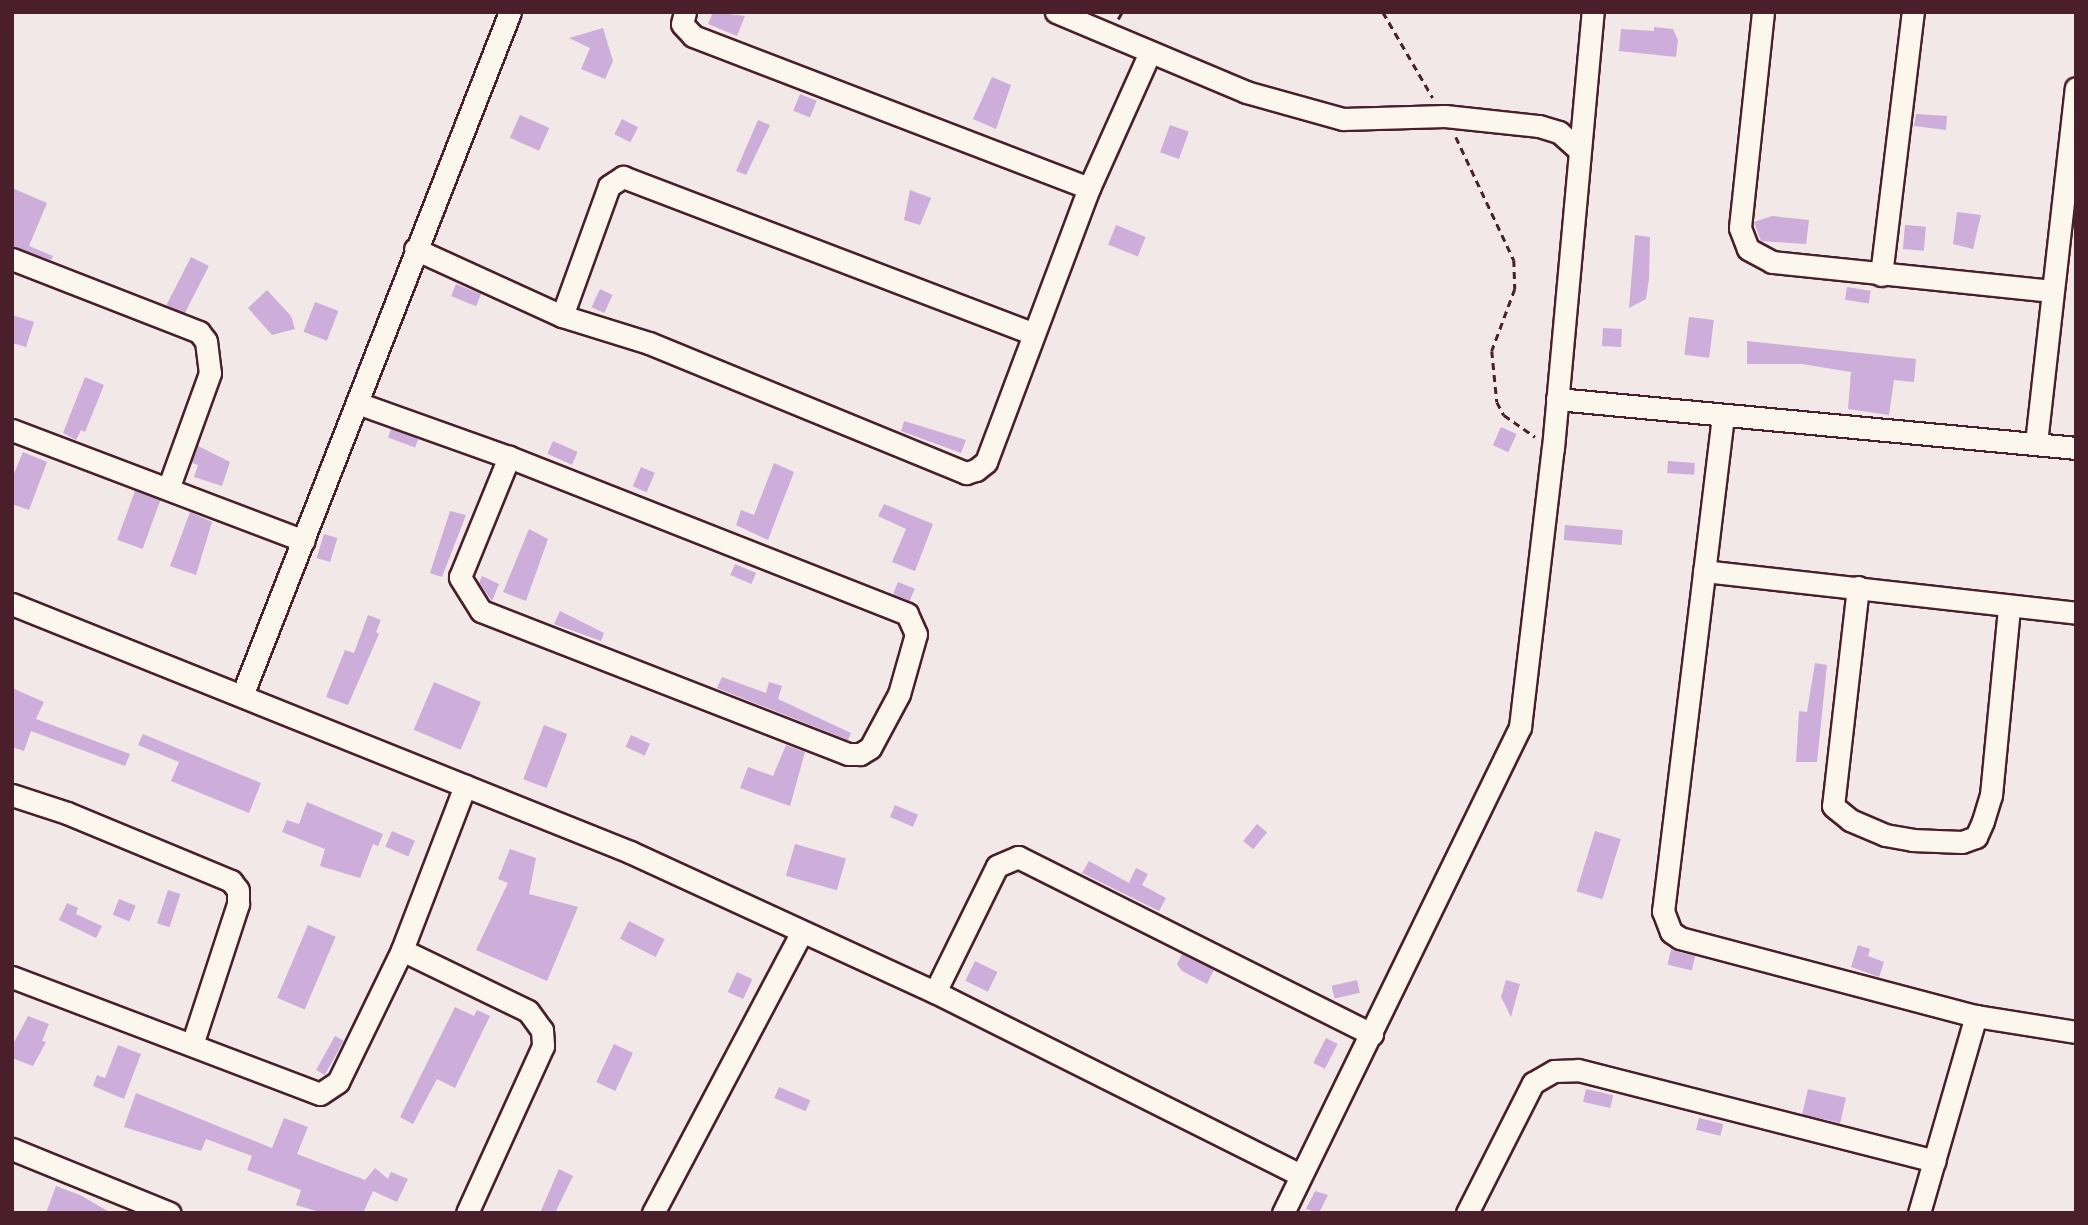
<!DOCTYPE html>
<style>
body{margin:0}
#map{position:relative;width:2088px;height:1225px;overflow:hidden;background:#f2e8e8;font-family:Kalam,sans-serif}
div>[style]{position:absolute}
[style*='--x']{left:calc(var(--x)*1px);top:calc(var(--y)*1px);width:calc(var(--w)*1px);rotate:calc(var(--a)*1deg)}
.building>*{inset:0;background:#cdadd9;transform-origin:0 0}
.path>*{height:2.5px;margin-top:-1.25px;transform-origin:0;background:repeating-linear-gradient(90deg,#4a1f2b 0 7px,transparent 0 12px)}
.roads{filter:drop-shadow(2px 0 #4a1f2b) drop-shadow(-2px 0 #4a1f2b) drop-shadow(0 2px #4a1f2b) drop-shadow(0 -2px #4a1f2b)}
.minor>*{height:21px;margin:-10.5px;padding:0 10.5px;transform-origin:10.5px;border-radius:10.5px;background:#fbf7ec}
span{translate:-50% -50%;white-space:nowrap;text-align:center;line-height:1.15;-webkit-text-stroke:7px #fbf7ec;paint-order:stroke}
.frame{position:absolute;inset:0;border:14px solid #4a1f2b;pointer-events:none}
</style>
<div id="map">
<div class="building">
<div style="clip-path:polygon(713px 12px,745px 16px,737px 36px,708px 24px)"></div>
<div style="clip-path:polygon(1654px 27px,1673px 29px,1678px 40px,1676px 57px,1619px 51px,1621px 29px,1654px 31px)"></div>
<div style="clip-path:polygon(603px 28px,613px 61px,605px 79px,581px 69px,590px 48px,569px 38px)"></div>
<div style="clip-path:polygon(992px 77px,1011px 85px,996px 129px,973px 119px)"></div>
<div style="left:800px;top:94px;width:18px;height:18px;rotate:22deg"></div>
<div style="clip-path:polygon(1916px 114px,1947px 116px,1946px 130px,1914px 126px)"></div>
<div style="left:520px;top:115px;width:32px;height:25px;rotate:24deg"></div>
<div style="left:622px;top:119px;width:18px;height:17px;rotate:27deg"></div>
<div style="clip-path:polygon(758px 120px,770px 125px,746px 175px,736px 171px)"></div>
<div style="left:1170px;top:125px;width:20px;height:29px;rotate:20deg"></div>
<div style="clip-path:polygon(12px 188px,47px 203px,29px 246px,53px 256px,51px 260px,12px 246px)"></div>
<div style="clip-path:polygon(910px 190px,931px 198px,920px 225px,904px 220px)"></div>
<div style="clip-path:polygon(1957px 212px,1981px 215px,1973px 249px,1953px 244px)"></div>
<div style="clip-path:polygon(1772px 216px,1809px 220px,1806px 244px,1761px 241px,1754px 222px)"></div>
<div style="left:1116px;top:225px;width:32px;height:21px;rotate:22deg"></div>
<div style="left:1905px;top:225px;width:21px;height:24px;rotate:5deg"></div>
<div style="clip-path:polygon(1635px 235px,1650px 237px,1649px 279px,1646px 299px,1629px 308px)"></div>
<div style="left:191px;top:257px;width:20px;height:54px;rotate:27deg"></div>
<div style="left:456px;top:284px;width:27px;height:13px;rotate:22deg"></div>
<div style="left:1847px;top:287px;width:24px;height:13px;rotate:9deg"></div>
<div style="left:600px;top:289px;width:14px;height:20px;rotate:25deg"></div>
<div style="clip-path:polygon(267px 290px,291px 316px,295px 329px,272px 335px,248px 308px)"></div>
<div style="left:315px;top:302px;width:25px;height:32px;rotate:21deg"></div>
<div style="clip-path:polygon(12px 315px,34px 322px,26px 347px,12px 343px)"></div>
<div style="left:1689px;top:317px;width:25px;height:38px;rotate:7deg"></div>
<div style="left:1603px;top:328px;width:19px;height:18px;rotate:3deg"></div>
<div style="clip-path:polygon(1747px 341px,1916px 359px,1914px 382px,1894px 380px,1889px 415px,1848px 409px,1851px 372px,1802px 364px,1747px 364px)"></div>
<div style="clip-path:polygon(85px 377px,104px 385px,85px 432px,81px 430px,76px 440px,63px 433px)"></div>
<div style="clip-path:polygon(904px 421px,966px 440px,961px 453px,901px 431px)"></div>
<div style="left:1501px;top:427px;width:17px;height:20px;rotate:24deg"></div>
<div style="left:391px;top:429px;width:29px;height:9px;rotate:20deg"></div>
<div style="left:553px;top:441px;width:27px;height:14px;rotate:24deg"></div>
<div style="clip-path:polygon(198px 446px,230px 462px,222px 486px,194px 477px,198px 465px,192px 463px)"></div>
<div style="clip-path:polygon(23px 452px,47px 462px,29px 510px,12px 504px,12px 478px)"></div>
<div style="left:1668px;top:461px;width:27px;height:12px;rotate:4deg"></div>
<div style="clip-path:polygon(774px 463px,794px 472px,768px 540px,736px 525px,741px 510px,754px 515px)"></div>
<div style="left:641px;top:467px;width:15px;height:21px;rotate:23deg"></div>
<div style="left:135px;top:491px;width:27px;height:52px;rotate:20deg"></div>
<div style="clip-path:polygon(884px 504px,933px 524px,915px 571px,892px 562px,906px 529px,878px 516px)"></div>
<div style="clip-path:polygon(450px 511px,466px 515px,442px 577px,430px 573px)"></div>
<div style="clip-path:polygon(190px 512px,212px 522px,196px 575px,170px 566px)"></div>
<div style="left:1565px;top:525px;width:58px;height:15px;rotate:5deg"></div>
<div style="clip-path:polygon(529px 529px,548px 539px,526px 601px,503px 592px)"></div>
<div style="left:324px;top:534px;width:14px;height:25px;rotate:17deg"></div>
<div style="left:735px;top:564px;width:23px;height:12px;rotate:23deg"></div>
<div style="clip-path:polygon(482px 576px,499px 584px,492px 601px,479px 583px)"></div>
<div style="left:898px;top:582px;width:18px;height:13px;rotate:22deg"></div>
<div style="clip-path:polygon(560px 611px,604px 633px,601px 641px,554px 624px)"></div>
<div style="clip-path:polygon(368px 615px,381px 620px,376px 632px,379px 634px,348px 705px,326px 697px,345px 650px,354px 653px)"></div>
<div style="clip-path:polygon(1815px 663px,1827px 665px,1817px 762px,1796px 762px,1799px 711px,1807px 712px)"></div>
<div style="clip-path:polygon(722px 677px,766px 693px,769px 682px,782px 686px,778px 699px,851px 733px,848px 740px,717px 688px)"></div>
<div style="left:434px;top:682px;width:51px;height:52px;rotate:23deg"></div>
<div style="clip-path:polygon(12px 688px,44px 702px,36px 719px,130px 754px,125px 766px,31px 731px,24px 751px,12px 747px)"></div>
<div style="left:544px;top:725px;width:25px;height:58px;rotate:21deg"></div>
<div style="clip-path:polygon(143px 734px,261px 783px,249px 813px,171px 781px,179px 762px,138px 745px)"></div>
<div style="left:631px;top:735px;width:21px;height:13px;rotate:25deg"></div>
<div style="clip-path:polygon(786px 745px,805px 752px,790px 806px,740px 788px,748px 767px,773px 776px)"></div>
<div style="clip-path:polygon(307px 802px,383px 834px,378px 846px,373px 844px,360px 878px,320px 866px,325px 849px,282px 832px,287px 820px,299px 824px)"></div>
<div style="left:895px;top:805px;width:25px;height:13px;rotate:23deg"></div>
<div style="left:1257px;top:824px;width:13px;height:22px;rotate:39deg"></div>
<div style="left:392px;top:831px;width:25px;height:17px;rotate:23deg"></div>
<div style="left:1595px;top:831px;width:27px;height:63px;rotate:17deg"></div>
<div style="left:795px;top:844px;width:53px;height:33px;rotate:16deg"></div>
<div style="clip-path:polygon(510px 849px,536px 858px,529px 894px,578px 907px,547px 981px,476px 950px,508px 883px,498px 879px)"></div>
<div style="clip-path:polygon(1089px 861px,1129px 883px,1136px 868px,1148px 874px,1142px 885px,1166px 898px,1159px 911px,1082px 873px)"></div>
<div style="left:168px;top:890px;width:13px;height:35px;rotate:18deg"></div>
<div style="left:119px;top:899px;width:18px;height:17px;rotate:22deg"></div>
<div style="clip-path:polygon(67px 903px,78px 908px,76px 914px,102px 926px,96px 938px,59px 920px)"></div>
<div style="left:629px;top:921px;width:40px;height:20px;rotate:27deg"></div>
<div style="left:308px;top:925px;width:30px;height:79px;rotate:23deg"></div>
<div style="clip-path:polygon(1858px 945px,1870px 949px,1868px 956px,1884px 962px,1879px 977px,1851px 967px)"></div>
<div style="left:1671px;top:950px;width:25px;height:15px;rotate:14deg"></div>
<div style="clip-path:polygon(1182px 954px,1214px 970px,1207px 984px,1182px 971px,1177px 964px)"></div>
<div style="left:975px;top:961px;width:25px;height:22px;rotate:26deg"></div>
<div style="left:737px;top:972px;width:17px;height:22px;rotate:25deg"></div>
<div style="left:1357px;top:980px;width:13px;height:26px;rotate:77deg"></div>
<div style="clip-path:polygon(1506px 980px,1520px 984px,1511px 1017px,1501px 997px)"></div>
<div style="clip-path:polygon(455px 1007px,474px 1016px,477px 1010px,490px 1016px,455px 1088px,437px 1079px,413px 1124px,400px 1117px)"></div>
<div style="clip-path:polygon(28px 1016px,49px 1024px,42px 1041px,46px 1042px,33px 1066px,12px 1058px,12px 1046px)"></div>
<div style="left:335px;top:1036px;width:10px;height:39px;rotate:29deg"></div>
<div style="left:1326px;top:1038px;width:13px;height:28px;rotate:27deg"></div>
<div style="left:614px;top:1044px;width:21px;height:42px;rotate:25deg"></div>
<div style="clip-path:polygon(118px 1045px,141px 1054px,124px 1099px,93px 1086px,97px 1075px,105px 1078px)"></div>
<div style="left:779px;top:1087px;width:34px;height:12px;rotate:23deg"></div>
<div style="left:1586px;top:1089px;width:28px;height:13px;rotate:13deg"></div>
<div style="left:1808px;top:1089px;width:39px;height:26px;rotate:13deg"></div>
<div style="clip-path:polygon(136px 1093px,272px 1148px,284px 1118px,308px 1127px,297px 1154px,365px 1180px,375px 1168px,388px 1179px,391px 1172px,408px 1179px,397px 1202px,373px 1191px,363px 1213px,323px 1213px,296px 1205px,301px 1190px,247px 1170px,252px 1156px,206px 1139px,201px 1151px,124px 1127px)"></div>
<div style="left:1699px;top:1118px;width:25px;height:12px;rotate:14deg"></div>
<div style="clip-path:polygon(559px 1169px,573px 1176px,555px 1213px,540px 1213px)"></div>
<div style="clip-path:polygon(56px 1186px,80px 1195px,111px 1213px,46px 1213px)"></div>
<div style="clip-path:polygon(1315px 1191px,1328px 1195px,1319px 1213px,1306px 1209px)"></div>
</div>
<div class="path">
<div style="--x:1383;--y:12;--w:99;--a:59.8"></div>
<div style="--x:1118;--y:19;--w:8;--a:-60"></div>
<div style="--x:1456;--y:137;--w:136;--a:64.8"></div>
<div style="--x:1514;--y:260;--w:29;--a:88"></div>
<div style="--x:1515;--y:289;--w:66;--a:110.4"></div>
<div style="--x:1492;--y:351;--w:51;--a:84.4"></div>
<div style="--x:1497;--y:402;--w:15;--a:62"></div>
<div style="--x:1504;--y:415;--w:38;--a:35"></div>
</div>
<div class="roads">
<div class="minor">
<div style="--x:685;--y:12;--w:12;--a:104"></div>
<div style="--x:682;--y:24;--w:16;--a:47"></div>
<div style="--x:693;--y:36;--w:424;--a:21"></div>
<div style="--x:1056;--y:12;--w:206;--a:22.8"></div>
<div style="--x:1246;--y:92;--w:101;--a:15.6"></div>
<div style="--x:1343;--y:119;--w:102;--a:-1.7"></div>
<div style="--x:1445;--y:116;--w:95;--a:6.1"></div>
<div style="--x:1539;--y:126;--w:21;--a:17"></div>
<div style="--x:1559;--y:132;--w:27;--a:42"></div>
<div style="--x:1763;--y:12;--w:217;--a:96.1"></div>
<div style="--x:1740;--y:228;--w:22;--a:69"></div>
<div style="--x:1748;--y:249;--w:27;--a:28"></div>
<div style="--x:1772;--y:262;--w:281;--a:5.9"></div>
<div style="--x:415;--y:249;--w:162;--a:24.5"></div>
<div style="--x:562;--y:316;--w:91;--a:17.2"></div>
<div style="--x:649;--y:343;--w:343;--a:22.3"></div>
<div style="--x:966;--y:473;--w:10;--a:-17"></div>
<div style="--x:976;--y:470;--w:13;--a:-39"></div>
<div style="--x:986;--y:462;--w:293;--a:-69.4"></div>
<div style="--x:1089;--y:188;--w:149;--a:-65.8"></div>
<div style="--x:12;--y:259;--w:201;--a:21.3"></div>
<div style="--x:199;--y:332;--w:11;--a:52"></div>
<div style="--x:206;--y:341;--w:32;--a:83"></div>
<div style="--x:210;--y:373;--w:123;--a:109.9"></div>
<div style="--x:1881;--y:275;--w:265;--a:-83.1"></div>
<div style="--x:562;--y:316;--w:138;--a:-70.1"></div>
<div style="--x:609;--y:186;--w:17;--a:-33"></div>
<div style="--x:623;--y:177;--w:437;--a:20.9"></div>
<div style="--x:1557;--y:399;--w:521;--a:5.39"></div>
<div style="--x:357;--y:403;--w:161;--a:19.6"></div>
<div style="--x:509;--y:457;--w:428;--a:21.5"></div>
<div style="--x:907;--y:614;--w:22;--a:66"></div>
<div style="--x:916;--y:634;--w:62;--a:105.8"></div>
<div style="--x:899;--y:694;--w:61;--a:118.2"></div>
<div style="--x:870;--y:748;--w:12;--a:149"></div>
<div style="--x:860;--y:754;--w:12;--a:180"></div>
<div style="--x:848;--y:754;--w:394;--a:-158.7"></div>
<div style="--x:481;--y:611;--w:40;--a:-122"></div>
<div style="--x:460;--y:577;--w:130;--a:-67.8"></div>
<div style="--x:1723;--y:416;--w:499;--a:96.9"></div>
<div style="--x:1663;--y:911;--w:22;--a:69"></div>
<div style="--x:1671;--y:932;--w:11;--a:34"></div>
<div style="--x:1680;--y:938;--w:306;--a:14.8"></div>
<div style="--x:1976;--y:1016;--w:101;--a:9.1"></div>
<div style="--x:12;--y:430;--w:312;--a:20.8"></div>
<div style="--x:2036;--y:443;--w:357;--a:-83.6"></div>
<div style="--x:1704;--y:571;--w:374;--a:6.4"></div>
<div style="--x:1858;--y:587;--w:220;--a:96.5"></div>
<div style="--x:1833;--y:806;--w:22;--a:39"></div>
<div style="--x:1850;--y:820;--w:38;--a:23"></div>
<div style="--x:1885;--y:835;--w:27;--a:10"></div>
<div style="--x:1912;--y:840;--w:50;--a:2.3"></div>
<div style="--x:1962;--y:842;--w:15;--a:-20"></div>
<div style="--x:1976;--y:837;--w:17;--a:-66"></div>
<div style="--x:1983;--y:821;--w:27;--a:-73"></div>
<div style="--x:1991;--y:795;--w:189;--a:-84.5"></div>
<div style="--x:12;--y:604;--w:666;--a:21.87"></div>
<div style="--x:630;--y:852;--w:336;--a:24.7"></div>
<div style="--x:935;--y:992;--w:408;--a:26.6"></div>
<div style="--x:243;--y:693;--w:731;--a:-68.59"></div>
<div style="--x:12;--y:795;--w:58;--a:18.1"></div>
<div style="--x:67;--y:813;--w:178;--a:22.5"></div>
<div style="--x:231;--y:881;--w:11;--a:52"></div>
<div style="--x:238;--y:890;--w:14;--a:90"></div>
<div style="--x:238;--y:904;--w:148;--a:108.1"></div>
<div style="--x:402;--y:950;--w:140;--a:25.8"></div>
<div style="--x:528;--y:1011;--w:24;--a:54"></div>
<div style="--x:542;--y:1030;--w:16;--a:86"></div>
<div style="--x:543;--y:1046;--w:183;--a:114.5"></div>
<div style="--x:12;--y:977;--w:329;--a:20.8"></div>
<div style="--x:320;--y:1094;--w:22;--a:-34"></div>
<div style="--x:338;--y:1082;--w:147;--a:-64.1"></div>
<div style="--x:402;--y:950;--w:176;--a:-69"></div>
<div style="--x:935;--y:992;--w:140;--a:-63.8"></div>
<div style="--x:997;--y:866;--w:23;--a:-23"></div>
<div style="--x:1018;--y:857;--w:396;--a:26.6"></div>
<div style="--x:12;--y:1149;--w:170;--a:22.1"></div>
<div style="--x:653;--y:1213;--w:317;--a:-62.1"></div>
<div style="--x:1283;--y:1213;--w:541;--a:-64"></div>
<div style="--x:1520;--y:727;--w:281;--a:-83.3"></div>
<div style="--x:1553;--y:448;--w:438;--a:-84.8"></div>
<div style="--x:1467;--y:1213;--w:146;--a:-63.1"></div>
<div style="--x:1533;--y:1083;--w:24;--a:-30"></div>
<div style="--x:1554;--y:1071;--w:24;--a:-2"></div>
<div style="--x:1578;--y:1070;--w:368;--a:14.3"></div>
<div style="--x:1919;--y:1213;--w:205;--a:-73.9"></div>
</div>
</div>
<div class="frame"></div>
</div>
